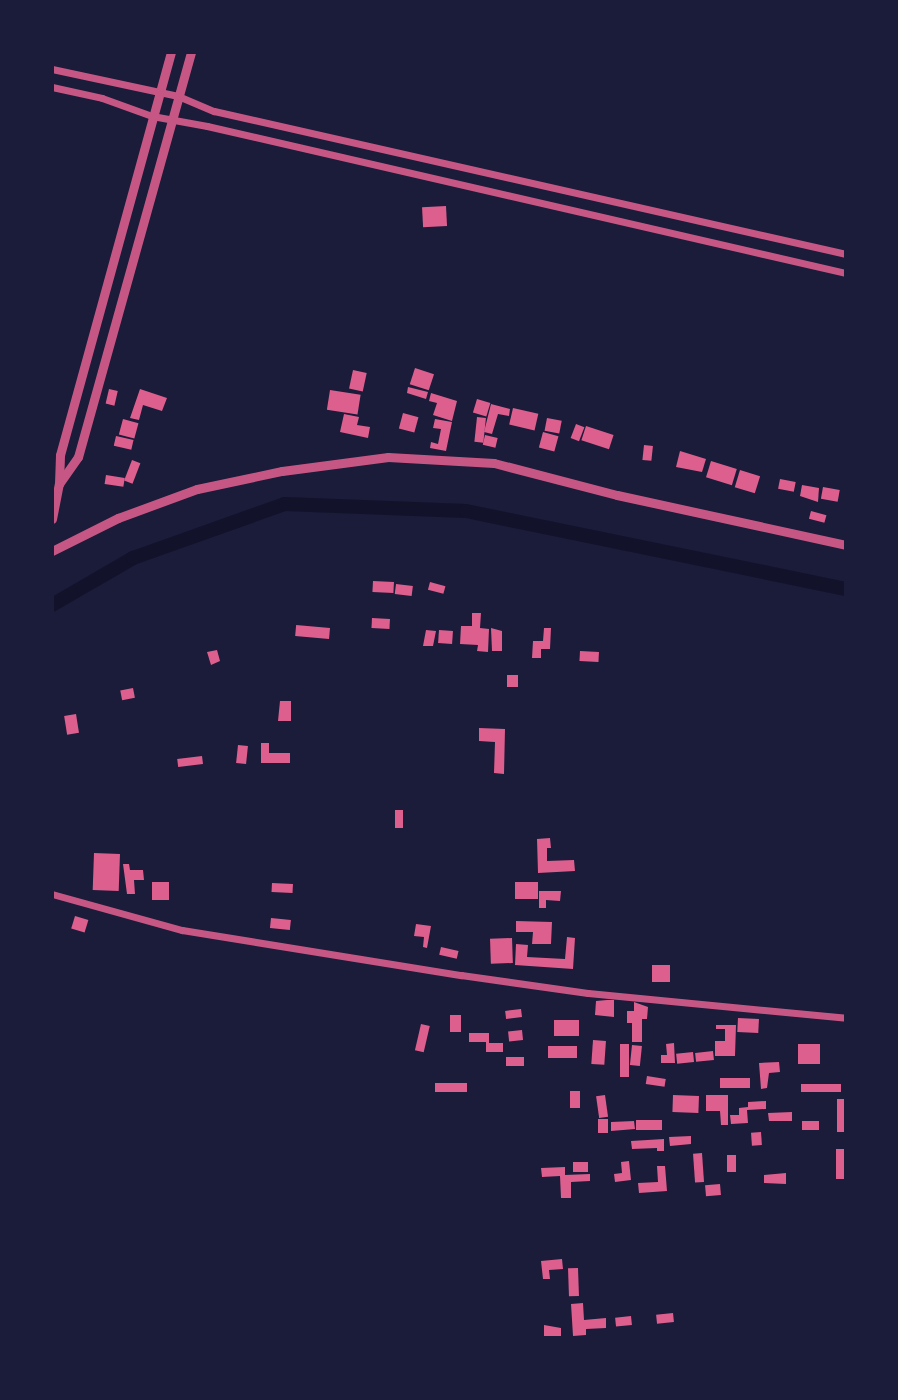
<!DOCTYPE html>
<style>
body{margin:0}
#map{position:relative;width:898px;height:1400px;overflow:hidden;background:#1b1b3a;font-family:Poppins,sans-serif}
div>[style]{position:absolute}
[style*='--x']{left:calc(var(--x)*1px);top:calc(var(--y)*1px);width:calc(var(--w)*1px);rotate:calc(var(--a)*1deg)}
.canal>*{height:14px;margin:-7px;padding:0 7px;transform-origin:7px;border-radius:7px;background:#12122b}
.building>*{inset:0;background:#dd5f8e;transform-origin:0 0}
.minor>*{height:7px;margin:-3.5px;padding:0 3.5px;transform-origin:3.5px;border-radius:3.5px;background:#c65784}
.tertiary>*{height:9px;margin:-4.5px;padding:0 4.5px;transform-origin:4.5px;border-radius:4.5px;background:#c65784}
span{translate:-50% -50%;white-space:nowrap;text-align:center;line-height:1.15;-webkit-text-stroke:5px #1b1b3a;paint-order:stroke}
.frame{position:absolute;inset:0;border:54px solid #1b1b3a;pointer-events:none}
</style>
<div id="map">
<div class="canal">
<div style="--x:52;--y:605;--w:94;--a:-30.1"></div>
<div style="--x:133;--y:558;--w:161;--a:-19.6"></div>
<div style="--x:285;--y:504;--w:181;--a:2.2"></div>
<div style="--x:466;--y:511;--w:388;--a:11.6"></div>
</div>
<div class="building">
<div style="left:446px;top:206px;width:20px;height:24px;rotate:87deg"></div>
<div style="left:415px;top:368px;width:20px;height:17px;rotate:18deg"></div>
<div style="left:353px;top:370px;width:14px;height:19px;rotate:12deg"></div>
<div style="clip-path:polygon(408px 387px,428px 392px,426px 399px,407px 393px)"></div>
<div style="left:109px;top:389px;width:9px;height:15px;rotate:13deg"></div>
<div style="clip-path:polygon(140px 389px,167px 398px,162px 411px,143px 405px,139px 420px,130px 418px)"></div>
<div style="left:330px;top:390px;width:31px;height:20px;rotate:9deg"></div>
<div style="clip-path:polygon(431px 393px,457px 401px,452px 421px,433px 415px,437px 403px,429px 401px)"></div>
<div style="left:477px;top:399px;width:14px;height:14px;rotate:17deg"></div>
<div style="clip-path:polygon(491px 404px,510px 409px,509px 416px,498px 414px,492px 434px,484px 432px)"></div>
<div style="left:513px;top:408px;width:26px;height:17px;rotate:13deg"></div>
<div style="left:403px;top:413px;width:16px;height:16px;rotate:15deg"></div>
<div style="clip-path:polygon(344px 414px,359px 417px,357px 425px,370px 427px,368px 438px,340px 432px)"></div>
<div style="left:477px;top:417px;width:9px;height:25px;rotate:6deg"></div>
<div style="left:547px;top:418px;width:15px;height:13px;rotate:11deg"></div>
<div style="left:123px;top:419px;width:16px;height:16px;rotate:15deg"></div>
<div style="clip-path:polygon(435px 419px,452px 422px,446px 451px,430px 448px,431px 442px,438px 444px,441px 429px,433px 428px)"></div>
<div style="left:576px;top:424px;width:9px;height:15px;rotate:21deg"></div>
<div style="left:586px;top:426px;width:29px;height:15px;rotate:18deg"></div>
<div style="left:543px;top:432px;width:16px;height:16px;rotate:15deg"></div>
<div style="left:485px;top:435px;width:13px;height:10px;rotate:13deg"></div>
<div style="left:116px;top:436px;width:18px;height:10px;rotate:13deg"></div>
<div style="left:644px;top:445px;width:9px;height:15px;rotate:6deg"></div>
<div style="clip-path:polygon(680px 451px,706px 459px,702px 472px,676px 467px)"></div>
<div style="left:132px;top:460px;width:9px;height:22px;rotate:21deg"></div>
<div style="left:711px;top:461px;width:27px;height:17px;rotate:17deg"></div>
<div style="left:740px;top:470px;width:21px;height:18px;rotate:17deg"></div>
<div style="left:106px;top:475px;width:19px;height:9px;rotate:9deg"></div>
<div style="left:780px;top:479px;width:16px;height:10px;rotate:11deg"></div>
<div style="clip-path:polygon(802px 485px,819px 488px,818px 502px,800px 496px)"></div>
<div style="left:823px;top:487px;width:17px;height:12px;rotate:10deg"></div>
<div style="left:811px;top:511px;width:16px;height:8px;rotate:15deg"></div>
<div style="left:373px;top:581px;width:21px;height:11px;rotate:3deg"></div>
<div style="left:430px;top:582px;width:16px;height:8px;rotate:15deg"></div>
<div style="left:396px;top:584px;width:17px;height:10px;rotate:7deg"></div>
<div style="clip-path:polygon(472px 613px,481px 613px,480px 628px,489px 629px,488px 652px,477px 651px,478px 645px,460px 644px,461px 626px,472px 626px)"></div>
<div style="left:372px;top:618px;width:18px;height:10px;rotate:3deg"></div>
<div style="left:330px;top:628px;width:11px;height:34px;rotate:95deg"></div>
<div style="clip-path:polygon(491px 628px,502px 631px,502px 651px,492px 651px)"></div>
<div style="clip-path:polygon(544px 628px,551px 628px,550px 649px,541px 649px,541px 658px,532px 658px,533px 641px,543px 641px)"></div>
<div style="clip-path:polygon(426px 630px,436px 631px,433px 646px,423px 646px)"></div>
<div style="left:439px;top:630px;width:14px;height:13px;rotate:4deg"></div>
<div style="clip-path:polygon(217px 650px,220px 661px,211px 665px,207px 652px)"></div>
<div style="left:580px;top:651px;width:19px;height:10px;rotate:3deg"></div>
<div style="left:507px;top:675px;width:11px;height:12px"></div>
<div style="left:133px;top:688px;width:10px;height:13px;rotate:79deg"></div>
<div style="clip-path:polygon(280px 701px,291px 701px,291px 721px,278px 721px)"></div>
<div style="left:76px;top:714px;width:19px;height:12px;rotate:81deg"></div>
<div style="clip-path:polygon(479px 728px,505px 729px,504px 774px,494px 773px,495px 742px,479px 741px)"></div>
<div style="clip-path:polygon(261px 743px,269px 743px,269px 753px,290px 753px,290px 763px,261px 763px)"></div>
<div style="left:238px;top:745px;width:10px;height:18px;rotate:6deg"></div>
<div style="left:202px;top:756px;width:8px;height:25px;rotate:83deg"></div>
<div style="left:395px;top:810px;width:8px;height:18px"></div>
<div style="clip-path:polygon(550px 838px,551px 848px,547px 848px,547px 861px,574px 860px,575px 871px,538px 873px,537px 839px)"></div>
<div style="left:94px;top:853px;width:26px;height:37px;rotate:2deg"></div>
<div style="clip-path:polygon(123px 864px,129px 864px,130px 870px,143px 870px,144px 880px,134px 880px,135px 894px,127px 894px)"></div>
<div style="left:152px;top:882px;width:17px;height:18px"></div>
<div style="left:538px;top:882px;width:17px;height:23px;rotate:90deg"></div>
<div style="left:272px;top:883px;width:21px;height:9px;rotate:3deg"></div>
<div style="clip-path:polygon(539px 891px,561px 891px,560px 901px,546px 900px,546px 908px,539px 908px)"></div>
<div style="left:75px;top:916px;width:14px;height:13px;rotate:17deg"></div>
<div style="left:271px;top:918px;width:20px;height:10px;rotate:6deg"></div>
<div style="clip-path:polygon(516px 921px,552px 922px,551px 944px,532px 944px,533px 932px,516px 932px)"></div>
<div style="clip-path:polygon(416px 924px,431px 926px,427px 948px,423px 947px,424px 937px,414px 936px)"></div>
<div style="clip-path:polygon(567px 937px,575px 938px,573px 969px,515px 965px,516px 944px,528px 945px,527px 957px,565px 959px)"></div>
<div style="left:512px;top:938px;width:25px;height:22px;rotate:88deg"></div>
<div style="left:441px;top:947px;width:18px;height:8px;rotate:13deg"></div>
<div style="left:652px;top:965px;width:18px;height:17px"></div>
<div style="clip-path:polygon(607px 1000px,614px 1000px,614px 1017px,595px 1015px,596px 1001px)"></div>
<div style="clip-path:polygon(634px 1002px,648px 1007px,647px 1019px,642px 1019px,642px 1042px,632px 1042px,632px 1023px,627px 1023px,627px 1011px,634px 1011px)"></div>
<div style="left:521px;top:1009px;width:8px;height:16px;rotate:83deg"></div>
<div style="left:450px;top:1015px;width:11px;height:17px"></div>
<div style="left:738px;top:1018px;width:21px;height:14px;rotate:3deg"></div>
<div style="left:579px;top:1020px;width:16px;height:25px;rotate:90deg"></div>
<div style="left:421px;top:1024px;width:9px;height:27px;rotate:13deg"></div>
<div style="clip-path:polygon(716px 1025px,736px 1025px,735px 1056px,715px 1056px,715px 1041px,725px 1041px,725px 1029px,716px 1029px)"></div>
<div style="left:522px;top:1030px;width:10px;height:14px;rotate:84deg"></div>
<div style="clip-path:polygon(469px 1033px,489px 1033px,489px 1043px,503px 1043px,503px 1052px,486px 1052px,486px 1042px,469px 1042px)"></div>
<div style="left:593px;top:1040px;width:13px;height:24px;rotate:4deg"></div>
<div style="clip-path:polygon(674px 1043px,675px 1063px,661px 1063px,661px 1055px,667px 1055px,666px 1044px)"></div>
<div style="left:629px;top:1044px;width:33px;height:9px;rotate:90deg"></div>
<div style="left:798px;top:1044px;width:22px;height:20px"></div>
<div style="left:632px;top:1045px;width:10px;height:20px;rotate:6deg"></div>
<div style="left:548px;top:1046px;width:29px;height:12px"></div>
<div style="left:713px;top:1051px;width:9px;height:18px;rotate:84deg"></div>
<div style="left:693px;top:1052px;width:10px;height:17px;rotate:84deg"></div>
<div style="left:524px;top:1057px;width:9px;height:18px;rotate:90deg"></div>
<div style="clip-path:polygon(779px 1062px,780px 1072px,769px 1073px,767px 1088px,761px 1089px,759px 1063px)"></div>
<div style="left:647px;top:1076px;width:19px;height:8px;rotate:9deg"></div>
<div style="left:720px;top:1078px;width:30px;height:10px"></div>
<div style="left:467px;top:1083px;width:9px;height:32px;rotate:90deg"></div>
<div style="left:841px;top:1084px;width:8px;height:40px;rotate:90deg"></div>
<div style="left:570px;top:1091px;width:10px;height:17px"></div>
<div style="left:605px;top:1095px;width:22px;height:9px;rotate:82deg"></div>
<div style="left:673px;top:1095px;width:26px;height:17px;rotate:2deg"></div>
<div style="clip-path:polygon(706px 1095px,728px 1095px,728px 1125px,721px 1125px,720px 1111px,706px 1111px)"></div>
<div style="left:837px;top:1099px;width:9px;height:33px"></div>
<div style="clip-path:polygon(766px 1101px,766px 1109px,747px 1110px,748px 1123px,731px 1124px,730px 1115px,739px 1115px,739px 1108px,748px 1107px,748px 1102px)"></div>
<div style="clip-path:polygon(792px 1112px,792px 1121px,769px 1121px,768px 1113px)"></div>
<div style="left:598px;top:1119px;width:10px;height:14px"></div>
<div style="left:662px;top:1120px;width:10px;height:26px;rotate:90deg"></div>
<div style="clip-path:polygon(634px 1121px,635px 1129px,611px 1131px,611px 1122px)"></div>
<div style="left:802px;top:1121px;width:17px;height:9px"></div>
<div style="left:761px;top:1132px;width:13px;height:10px;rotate:86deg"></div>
<div style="clip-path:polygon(691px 1136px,691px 1144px,670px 1146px,669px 1137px)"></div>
<div style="clip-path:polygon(664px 1139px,664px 1151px,657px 1151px,657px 1148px,632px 1149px,631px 1141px)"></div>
<div style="left:836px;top:1149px;width:8px;height:30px"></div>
<div style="left:702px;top:1153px;width:29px;height:9px;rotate:86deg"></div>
<div style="left:727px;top:1155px;width:9px;height:17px"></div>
<div style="clip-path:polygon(629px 1161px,631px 1180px,615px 1182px,614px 1174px,622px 1173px,621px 1162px)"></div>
<div style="left:588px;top:1162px;width:10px;height:15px;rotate:90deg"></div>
<div style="clip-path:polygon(657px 1166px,665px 1166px,667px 1191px,639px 1193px,638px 1183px,658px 1182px)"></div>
<div style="clip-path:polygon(565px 1167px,565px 1175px,590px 1174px,590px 1181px,571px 1182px,571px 1198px,561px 1198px,560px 1176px,542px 1177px,541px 1168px)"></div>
<div style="clip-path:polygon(786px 1173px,786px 1184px,764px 1183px,764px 1175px)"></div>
<div style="left:720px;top:1184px;width:11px;height:15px;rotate:85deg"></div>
<div style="clip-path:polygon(562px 1259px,563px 1269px,549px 1270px,550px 1279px,543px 1279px,541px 1261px)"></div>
<div style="left:578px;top:1268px;width:28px;height:10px;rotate:88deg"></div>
<div style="clip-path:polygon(583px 1303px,584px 1320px,606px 1318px,606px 1328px,586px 1329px,586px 1335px,573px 1336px,571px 1304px)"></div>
<div style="left:673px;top:1313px;width:9px;height:17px;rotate:84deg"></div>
<div style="left:631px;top:1316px;width:9px;height:16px;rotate:84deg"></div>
<div style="clip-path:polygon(544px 1325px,561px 1328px,561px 1336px,544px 1336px)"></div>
</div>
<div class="minor">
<div style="--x:52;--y:69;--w:129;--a:12.1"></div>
<div style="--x:178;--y:96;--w:39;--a:23"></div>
<div style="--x:214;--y:111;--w:648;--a:12.75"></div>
<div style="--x:52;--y:87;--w:51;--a:12.4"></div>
<div style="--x:102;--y:98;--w:53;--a:19.8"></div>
<div style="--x:152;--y:116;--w:56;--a:10.3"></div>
<div style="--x:207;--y:126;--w:656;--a:12.96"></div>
<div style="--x:52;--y:894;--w:135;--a:15.5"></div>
<div style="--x:182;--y:930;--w:283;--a:9.2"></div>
<div style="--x:461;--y:975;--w:128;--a:8.1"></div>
<div style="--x:588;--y:993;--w:259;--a:5.5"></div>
</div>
<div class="tertiary">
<div style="--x:59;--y:484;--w:33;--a:-55"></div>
<div style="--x:78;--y:457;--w:420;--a:-74.4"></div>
<div style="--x:52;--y:519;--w:36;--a:-79"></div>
<div style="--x:59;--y:484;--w:29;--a:-88"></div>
<div style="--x:60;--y:455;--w:418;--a:-74.6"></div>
<div style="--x:52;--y:551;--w:74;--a:-26.6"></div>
<div style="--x:118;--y:518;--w:84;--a:-20.2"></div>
<div style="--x:197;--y:489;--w:87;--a:-12"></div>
<div style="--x:282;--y:471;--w:107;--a:-7.5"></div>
<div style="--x:388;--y:457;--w:106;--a:3.2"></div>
<div style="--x:494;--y:463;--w:127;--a:14.6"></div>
<div style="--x:617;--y:495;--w:234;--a:12.3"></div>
</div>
<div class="frame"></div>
</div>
